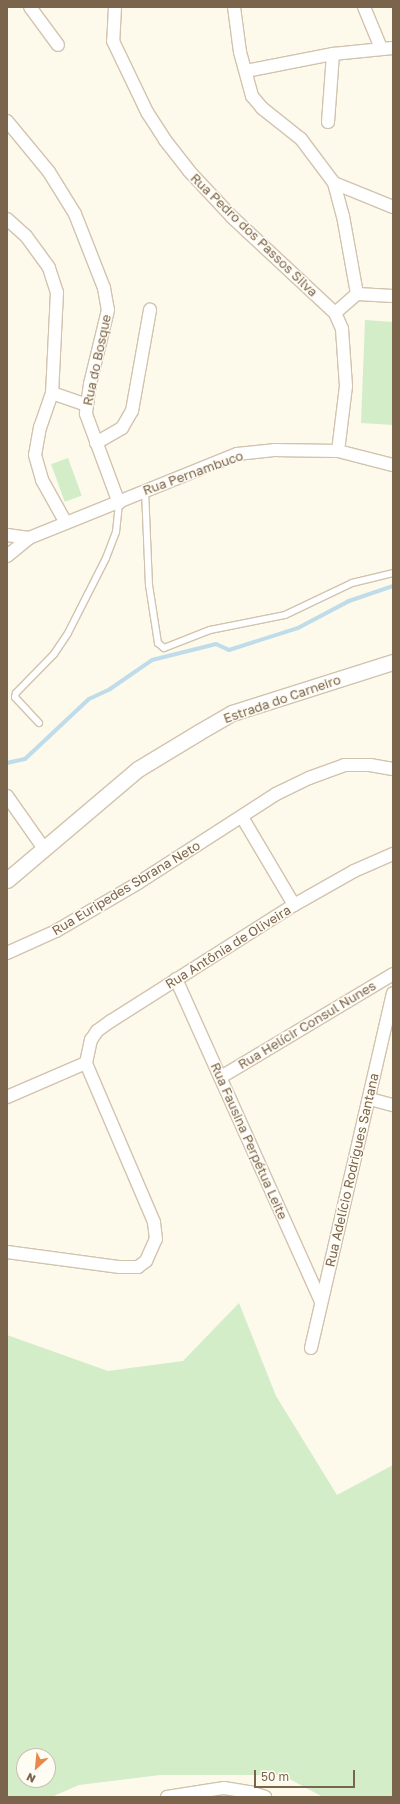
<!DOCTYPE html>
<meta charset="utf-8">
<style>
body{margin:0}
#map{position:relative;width:400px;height:1804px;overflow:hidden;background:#fdf9eb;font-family:"Golos Text",sans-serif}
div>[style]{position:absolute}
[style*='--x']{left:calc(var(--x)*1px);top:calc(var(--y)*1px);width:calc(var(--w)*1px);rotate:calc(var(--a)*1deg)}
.green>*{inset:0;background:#d2edc8;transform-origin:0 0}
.stream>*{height:4px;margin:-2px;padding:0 2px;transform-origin:2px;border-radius:2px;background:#bedce9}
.roads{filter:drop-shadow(1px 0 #d2c3af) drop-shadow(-1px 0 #d2c3af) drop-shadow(0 1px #d2c3af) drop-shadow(0 -1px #d2c3af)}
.service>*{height:6px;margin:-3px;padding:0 3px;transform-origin:3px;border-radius:3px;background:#fff}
.minor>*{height:12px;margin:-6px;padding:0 6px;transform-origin:6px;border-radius:6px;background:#fff}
.tertiary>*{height:15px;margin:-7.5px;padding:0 7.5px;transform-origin:7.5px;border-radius:7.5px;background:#fff}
span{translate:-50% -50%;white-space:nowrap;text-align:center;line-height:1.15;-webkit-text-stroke:3px #fffcf3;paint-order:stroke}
.street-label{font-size:13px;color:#7b644c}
.frame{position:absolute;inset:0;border:8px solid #7b644c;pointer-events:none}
.north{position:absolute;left:16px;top:1748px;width:40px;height:40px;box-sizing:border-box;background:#fffcf3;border:1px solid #cabfb0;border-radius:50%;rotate:207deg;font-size:11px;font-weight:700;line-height:16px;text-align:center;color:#7b644c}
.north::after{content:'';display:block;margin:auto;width:14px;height:18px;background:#ea874d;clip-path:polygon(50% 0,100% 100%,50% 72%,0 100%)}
.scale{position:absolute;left:254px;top:1770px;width:101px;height:18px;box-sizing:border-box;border:2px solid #7b644c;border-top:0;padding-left:5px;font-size:12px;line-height:14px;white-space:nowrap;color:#7b644c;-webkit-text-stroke:3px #fffcf3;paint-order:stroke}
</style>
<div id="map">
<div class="green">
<div style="clip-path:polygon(365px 320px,393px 322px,393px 425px,361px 423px)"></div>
<div style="left:68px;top:458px;width:40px;height:18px;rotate:70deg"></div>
<div style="clip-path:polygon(evenodd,239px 1303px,276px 1396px,337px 1495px,393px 1465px,393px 1797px,323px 1797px,282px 1775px,160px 1775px,79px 1785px,51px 1797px,7px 1797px,7px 1335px,108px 1371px,183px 1361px,239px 1303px,24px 1756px,48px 1756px,48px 1780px,24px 1780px,24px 1756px)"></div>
</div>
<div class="stream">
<div style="--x:7;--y:763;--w:18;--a:-13"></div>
<div style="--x:25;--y:759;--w:88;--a:-43.2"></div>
<div style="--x:89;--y:699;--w:23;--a:-25"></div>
<div style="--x:110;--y:689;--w:51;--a:-34.6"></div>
<div style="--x:152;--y:660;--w:66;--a:-14"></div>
<div style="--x:216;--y:644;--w:14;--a:25"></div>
<div style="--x:229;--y:650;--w:72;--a:-17.7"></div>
<div style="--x:298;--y:628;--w:58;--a:-27.9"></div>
<div style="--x:349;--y:601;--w:46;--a:-18.8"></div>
</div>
<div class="roads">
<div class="service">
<div style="--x:145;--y:490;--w:95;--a:87.6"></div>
<div style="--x:149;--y:585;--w:59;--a:81.2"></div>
<div style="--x:158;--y:643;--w:8;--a:40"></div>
<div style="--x:164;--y:648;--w:49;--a:-21.4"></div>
<div style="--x:210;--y:630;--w:76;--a:-11.3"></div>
<div style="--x:285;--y:615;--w:74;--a:-25.5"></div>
<div style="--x:352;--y:583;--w:42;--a:-13.7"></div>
<div style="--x:39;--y:723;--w:35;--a:-133"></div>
<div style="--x:15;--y:697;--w:4;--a:-76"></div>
<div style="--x:16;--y:693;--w:54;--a:-45.7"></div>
<div style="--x:54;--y:654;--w:25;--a:-56"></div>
<div style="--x:68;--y:633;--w:84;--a:-63.1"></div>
<div style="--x:106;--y:558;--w:28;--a:-69"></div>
<div style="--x:116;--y:532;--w:29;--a:-84"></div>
</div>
<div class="minor">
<div style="--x:30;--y:7;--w:47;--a:53.6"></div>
<div style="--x:115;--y:7;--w:34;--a:93"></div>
<div style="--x:113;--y:41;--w:79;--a:64.4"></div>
<div style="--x:147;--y:112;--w:33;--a:57"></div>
<div style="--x:165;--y:140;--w:39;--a:52"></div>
<div style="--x:189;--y:171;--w:63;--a:46.9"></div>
<div style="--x:232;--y:217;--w:141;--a:43"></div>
<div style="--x:335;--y:313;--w:17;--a:66"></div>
<div style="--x:342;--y:329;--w:57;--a:86"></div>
<div style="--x:346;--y:386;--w:65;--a:97"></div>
<div style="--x:234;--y:7;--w:45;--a:82.4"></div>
<div style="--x:240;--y:52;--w:46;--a:74.7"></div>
<div style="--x:252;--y:96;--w:16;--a:50"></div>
<div style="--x:262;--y:108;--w:50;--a:38.5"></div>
<div style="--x:301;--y:139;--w:55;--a:53.1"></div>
<div style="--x:334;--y:183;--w:34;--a:75"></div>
<div style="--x:343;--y:216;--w:79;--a:79.8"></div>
<div style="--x:364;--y:7;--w:44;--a:67.5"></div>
<div style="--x:246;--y:71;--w:89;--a:-11.1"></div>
<div style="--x:333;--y:54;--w:60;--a:-5.7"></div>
<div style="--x:7;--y:121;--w:66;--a:50.5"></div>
<div style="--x:49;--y:172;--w:49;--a:58.2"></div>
<div style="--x:75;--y:214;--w:79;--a:68.6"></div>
<div style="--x:104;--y:288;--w:22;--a:80"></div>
<div style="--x:108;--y:310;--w:76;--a:103.7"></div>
<div style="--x:90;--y:384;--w:30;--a:98"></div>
<div style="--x:86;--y:414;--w:95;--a:69.7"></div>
<div style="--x:328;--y:122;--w:68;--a:-85.8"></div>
<div style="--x:334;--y:183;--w:64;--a:22.1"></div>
<div style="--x:7;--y:219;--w:25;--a:42"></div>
<div style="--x:26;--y:236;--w:39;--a:54"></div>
<div style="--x:49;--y:268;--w:25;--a:72"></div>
<div style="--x:57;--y:292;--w:101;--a:92.8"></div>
<div style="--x:52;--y:393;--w:36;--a:109"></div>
<div style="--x:40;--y:427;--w:28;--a:100"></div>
<div style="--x:35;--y:455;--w:26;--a:74"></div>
<div style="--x:42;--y:480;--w:49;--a:60.8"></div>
<div style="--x:335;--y:313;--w:29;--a:-41"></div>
<div style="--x:357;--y:294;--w:36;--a:3"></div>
<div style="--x:52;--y:393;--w:36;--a:19"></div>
<div style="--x:96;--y:443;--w:30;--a:-30"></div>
<div style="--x:122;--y:428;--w:20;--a:-60"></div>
<div style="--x:132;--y:411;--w:103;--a:-79.9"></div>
<div style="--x:7;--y:535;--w:22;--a:8"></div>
<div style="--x:7;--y:556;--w:28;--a:-39"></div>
<div style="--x:29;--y:538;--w:224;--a:-22"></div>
<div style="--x:237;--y:454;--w:37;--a:-6"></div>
<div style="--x:274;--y:450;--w:64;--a:0.9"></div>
<div style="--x:338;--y:451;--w:57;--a:14.3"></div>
<div style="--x:7;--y:796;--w:66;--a:54.9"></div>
<div style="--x:242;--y:817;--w:102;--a:59.4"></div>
<div style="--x:7;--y:953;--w:54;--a:-24.2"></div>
<div style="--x:56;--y:931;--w:95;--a:-30.3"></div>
<div style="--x:138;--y:883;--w:164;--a:-32.8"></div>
<div style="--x:276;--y:794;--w:37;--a:-26"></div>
<div style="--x:309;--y:778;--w:37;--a:-20"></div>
<div style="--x:344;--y:765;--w:26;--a:0"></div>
<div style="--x:370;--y:765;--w:23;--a:10"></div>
<div style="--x:176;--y:979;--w:354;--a:65.8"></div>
<div style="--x:221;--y:1077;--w:200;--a:-30.9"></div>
<div style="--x:7;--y:1097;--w:86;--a:-23.3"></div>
<div style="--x:370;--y:1099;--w:24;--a:15"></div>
<div style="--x:7;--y:1252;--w:114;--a:7.6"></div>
<div style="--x:120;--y:1267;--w:18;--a:0"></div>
<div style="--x:138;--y:1267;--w:10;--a:-37"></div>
<div style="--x:146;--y:1261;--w:24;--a:-66"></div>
<div style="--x:156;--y:1239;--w:17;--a:-97"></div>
<div style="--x:154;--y:1222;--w:173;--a:-113.2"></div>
<div style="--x:86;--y:1063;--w:24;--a:-78"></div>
<div style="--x:91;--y:1040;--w:11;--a:-56"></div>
<div style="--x:97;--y:1031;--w:17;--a:-36"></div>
<div style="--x:111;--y:1021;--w:217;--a:-32.4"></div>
<div style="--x:294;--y:905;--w:69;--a:-29.5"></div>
<div style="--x:354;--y:871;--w:43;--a:-23.6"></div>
<div style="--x:311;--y:1348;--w:364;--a:-77"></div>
<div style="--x:167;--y:1797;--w:58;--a:-9"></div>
<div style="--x:224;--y:1788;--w:26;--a:9"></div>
<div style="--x:250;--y:1792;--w:16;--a:18"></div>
</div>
<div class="tertiary">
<div style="--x:7;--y:880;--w:172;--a:-40.3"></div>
<div style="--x:138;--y:769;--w:71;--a:-31.2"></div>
<div style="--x:199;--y:732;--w:38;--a:-30"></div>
<div style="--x:232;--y:713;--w:169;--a:-17.6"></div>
</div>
</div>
<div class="street-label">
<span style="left:254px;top:235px;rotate:44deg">Rua Pedro dos Passos Silva</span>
<span style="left:97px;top:360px;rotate:-78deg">Rua do Bosque</span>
<span style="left:193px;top:473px;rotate:-20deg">Rua Pernambuco</span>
<span style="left:282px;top:699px;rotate:-19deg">Estrada do Carneiro</span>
<span style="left:126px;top:888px;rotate:-31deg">Rua Euripedes Sbrana Neto</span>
<span style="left:228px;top:947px;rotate:-32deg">Rua Antônia de Oliveira</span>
<span style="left:307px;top:1025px;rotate:-31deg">Rua Helícir Consul Nunes</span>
<span style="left:249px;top:1141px;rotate:66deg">Rua Fausina Perpétua Leite</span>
<span style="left:352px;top:1170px;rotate:-77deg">Rua Adelício Rodrigues Santana</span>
</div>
<div class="frame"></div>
<div class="north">N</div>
<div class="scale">50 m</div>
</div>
